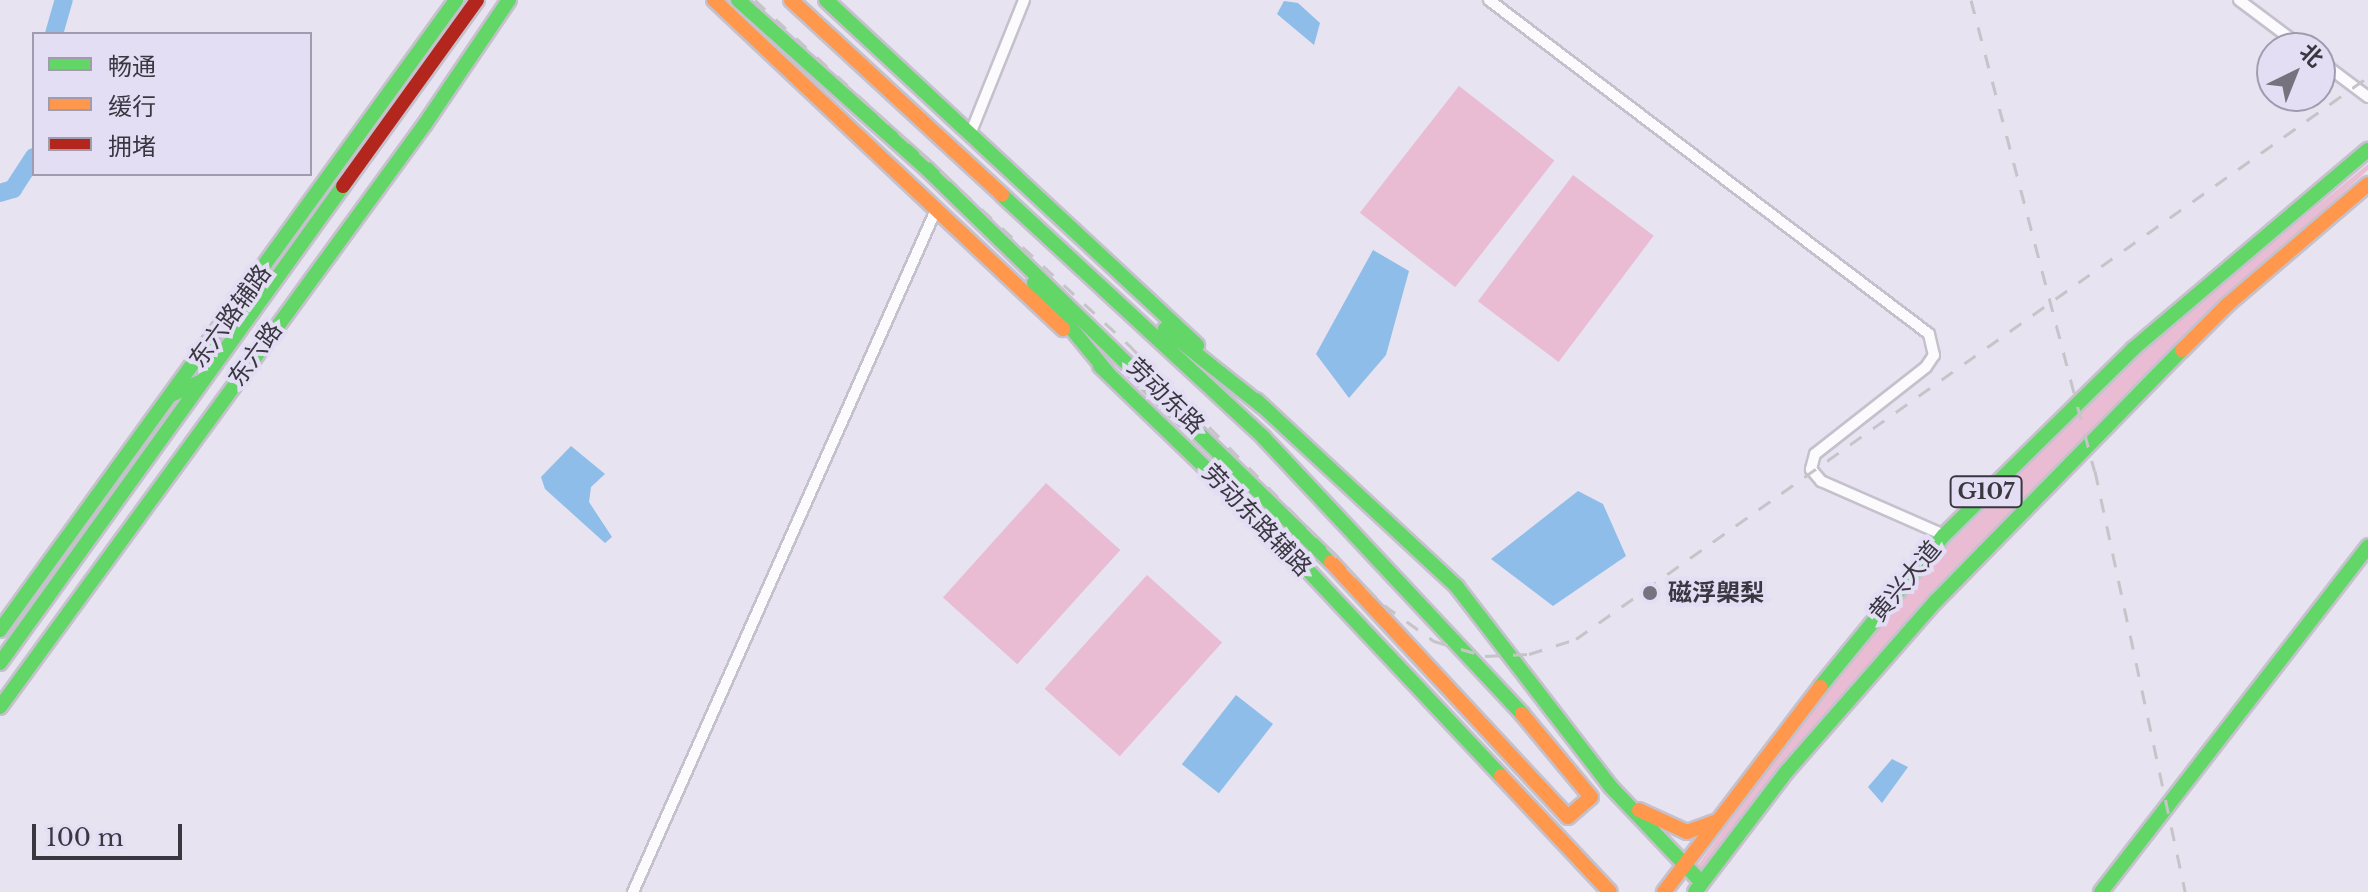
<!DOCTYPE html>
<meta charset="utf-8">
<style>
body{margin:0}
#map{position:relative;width:2368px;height:892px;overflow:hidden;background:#e7e3f0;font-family:"Libre Baskerville","Noto Sans SC",serif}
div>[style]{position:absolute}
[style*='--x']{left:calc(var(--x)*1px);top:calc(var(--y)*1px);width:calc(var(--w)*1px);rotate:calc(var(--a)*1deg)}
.green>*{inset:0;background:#e9bcd3;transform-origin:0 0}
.water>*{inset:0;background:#8dbde8;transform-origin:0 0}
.river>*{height:18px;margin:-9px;padding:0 9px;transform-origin:9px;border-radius:9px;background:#8dbde8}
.roads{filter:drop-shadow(2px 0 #c5c1cc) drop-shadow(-2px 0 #c5c1cc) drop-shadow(0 2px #c5c1cc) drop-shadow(0 -2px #c5c1cc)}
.street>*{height:10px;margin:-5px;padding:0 5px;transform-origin:5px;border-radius:5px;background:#fbfbfd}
.fast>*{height:14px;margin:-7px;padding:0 7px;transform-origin:7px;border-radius:7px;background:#63d668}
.slow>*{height:14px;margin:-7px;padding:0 7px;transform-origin:7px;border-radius:7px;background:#ff974d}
.jam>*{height:14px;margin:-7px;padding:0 7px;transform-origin:7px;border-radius:7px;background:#b3261e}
.rail>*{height:3px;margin-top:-1.5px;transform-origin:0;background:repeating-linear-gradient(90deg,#c6c4c8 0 14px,transparent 0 28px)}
.dots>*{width:22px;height:22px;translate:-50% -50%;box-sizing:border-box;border:4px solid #e4def5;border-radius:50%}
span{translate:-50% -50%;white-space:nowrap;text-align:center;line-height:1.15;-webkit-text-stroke:8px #e4def5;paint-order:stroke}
.shield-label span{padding:2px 6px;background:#e4def5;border:2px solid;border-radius:6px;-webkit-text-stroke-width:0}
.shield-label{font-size:22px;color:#3a3741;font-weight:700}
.street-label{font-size:24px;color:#3a3741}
.poi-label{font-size:24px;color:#3a3741;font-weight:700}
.left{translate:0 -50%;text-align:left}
.legend{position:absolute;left:32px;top:32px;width:280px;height:144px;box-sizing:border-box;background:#e4def5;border:2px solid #a09bad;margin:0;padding:10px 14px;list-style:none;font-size:24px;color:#3a3741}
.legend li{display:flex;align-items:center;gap:16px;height:40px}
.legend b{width:40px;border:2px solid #a09bad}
.north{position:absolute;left:2256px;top:32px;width:80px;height:80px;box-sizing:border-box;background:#e4def5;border:2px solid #a09bad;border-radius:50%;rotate:43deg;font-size:22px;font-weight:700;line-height:32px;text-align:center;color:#3a3741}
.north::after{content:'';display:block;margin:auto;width:28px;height:36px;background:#77737e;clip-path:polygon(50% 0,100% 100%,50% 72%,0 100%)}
.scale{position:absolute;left:32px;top:824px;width:150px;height:36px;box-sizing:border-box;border:4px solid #3a3741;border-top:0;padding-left:10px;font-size:24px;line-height:28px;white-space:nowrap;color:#3a3741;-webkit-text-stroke:6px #e4def5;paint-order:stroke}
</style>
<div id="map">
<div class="green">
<div style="left:1459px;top:86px;width:121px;height:161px;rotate:38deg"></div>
<div style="clip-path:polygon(2368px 164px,2368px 170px,2193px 327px,1927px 598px,1696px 876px,1692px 873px,1837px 676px,1936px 557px,2152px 342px)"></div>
<div style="left:1573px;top:175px;width:101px;height:158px;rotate:37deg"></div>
<div style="left:1046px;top:483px;width:100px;height:154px;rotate:42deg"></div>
<div style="left:1147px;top:575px;width:101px;height:153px;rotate:42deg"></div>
</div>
<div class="water">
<div style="clip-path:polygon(1284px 1px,1298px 3px,1320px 23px,1314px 45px,1277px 14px)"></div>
<div style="clip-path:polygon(1373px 250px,1409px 271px,1386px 355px,1349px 398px,1316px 354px)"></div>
<div style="clip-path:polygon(571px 446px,605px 474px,591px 487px,589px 502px,612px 537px,605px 543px,545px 489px,541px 477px)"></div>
<div style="clip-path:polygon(1578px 491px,1603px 504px,1626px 556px,1553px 606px,1491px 559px)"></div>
<div style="left:1236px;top:695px;width:47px;height:88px;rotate:38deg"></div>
<div style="clip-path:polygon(1892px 759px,1908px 767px,1882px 803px,1868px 787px)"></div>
</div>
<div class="river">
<div style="--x:54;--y:34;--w:35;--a:-74"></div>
<div style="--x:0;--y:193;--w:14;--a:-17"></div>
<div style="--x:13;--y:189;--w:38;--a:-57"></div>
</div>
<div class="roads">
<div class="street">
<div style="--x:1489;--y:0;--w:552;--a:37.2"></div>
<div style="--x:1929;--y:334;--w:22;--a:77"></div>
<div style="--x:1934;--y:355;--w:14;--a:124"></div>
<div style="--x:1926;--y:367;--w:141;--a:141.9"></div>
<div style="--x:1815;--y:454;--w:16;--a:105"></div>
<div style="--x:1811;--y:469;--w:16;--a:50"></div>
<div style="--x:1821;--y:481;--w:134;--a:23.7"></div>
<div style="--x:2239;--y:0;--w:80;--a:36.9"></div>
<div style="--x:2320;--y:61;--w:60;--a:36.9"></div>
<div style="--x:971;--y:132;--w:142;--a:-68.1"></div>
<div style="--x:633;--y:892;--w:746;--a:-66.05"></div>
</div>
<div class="fast">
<div style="--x:738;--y:0;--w:255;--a:41.8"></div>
<div style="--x:928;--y:170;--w:562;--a:44.21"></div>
<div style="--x:826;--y:0;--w:507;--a:42.92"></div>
<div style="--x:1002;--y:195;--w:357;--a:42.8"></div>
<div style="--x:1264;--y:438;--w:378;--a:46.9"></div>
<div style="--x:1034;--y:283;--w:117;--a:50.6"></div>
<div style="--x:1165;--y:329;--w:125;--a:38.5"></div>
<div style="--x:1100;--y:366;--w:236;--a:44"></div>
<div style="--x:1270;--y:530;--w:337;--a:46.8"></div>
<div style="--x:173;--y:394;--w:32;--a:-24"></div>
<div style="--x:1256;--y:400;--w:275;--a:42.9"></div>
<div style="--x:1457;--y:587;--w:252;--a:52.4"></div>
<div style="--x:1611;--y:787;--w:132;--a:46.5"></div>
<div style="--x:0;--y:630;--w:778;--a:-54.1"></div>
<div style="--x:0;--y:663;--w:588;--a:-54.28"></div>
<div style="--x:1820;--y:687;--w:196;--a:-50.8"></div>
<div style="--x:1944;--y:535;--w:265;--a:-44.5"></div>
<div style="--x:2133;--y:349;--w:308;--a:-40.3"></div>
<div style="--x:0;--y:707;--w:721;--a:-53.91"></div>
<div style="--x:425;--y:124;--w:150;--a:-55.9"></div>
<div style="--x:1695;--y:892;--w:152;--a:-52.8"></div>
<div style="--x:1787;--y:771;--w:226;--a:-48.8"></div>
<div style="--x:1936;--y:601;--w:351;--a:-45.6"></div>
<div style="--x:2101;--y:892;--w:437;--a:-52.3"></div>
</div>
<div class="slow">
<div style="--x:714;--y:0;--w:480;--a:43.3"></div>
<div style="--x:791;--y:0;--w:287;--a:42.7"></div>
<div style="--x:2182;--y:350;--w:64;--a:-45"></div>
<div style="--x:2227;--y:305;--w:186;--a:-40.6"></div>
<div style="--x:1331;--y:562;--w:348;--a:47.1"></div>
<div style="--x:1568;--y:817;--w:30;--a:-41"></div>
<div style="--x:1591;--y:797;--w:108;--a:-129.7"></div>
<div style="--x:1501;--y:776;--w:159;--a:46.8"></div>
<div style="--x:1639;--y:810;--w:53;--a:24.6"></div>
<div style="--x:1687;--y:832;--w:29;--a:-20"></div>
<div style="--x:1664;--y:892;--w:258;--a:-52.7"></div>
</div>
<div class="jam">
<div style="--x:343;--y:186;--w:229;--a:-54.2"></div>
</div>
</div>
<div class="rail">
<div style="--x:755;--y:0;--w:512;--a:42.7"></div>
<div style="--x:1131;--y:347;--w:361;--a:45.6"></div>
<div style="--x:1384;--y:605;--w:62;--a:35.8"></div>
<div style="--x:1434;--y:641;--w:53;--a:16.4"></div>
<div style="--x:1485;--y:656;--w:44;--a:-2.6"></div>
<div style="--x:1529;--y:654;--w:49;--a:-17.7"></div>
<div style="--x:1576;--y:639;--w:971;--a:-35.36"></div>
<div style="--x:1971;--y:0;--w:487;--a:75.3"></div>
<div style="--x:2095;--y:471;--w:431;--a:77.9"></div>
</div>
<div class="dots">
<div style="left:1650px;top:593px;background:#77737e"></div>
</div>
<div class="shield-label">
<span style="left:1986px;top:492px">G107</span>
</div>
<div class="street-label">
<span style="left:230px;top:316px;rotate:-54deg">东六路辅路</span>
<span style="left:255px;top:354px;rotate:-54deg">东六路</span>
<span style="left:1166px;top:396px;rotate:44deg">劳动东路</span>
<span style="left:1257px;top:520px;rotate:46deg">劳动东路辅路</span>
<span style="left:1905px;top:581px;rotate:-50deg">黄兴大道</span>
</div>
<div class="poi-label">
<span class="left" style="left:1668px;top:593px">磁浮㮾梨</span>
</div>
<ul class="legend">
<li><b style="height:10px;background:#63d668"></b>畅通</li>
<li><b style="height:10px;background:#ff974d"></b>缓行</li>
<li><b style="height:10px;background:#b3261e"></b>拥堵</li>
</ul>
<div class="north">北</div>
<div class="scale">100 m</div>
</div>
